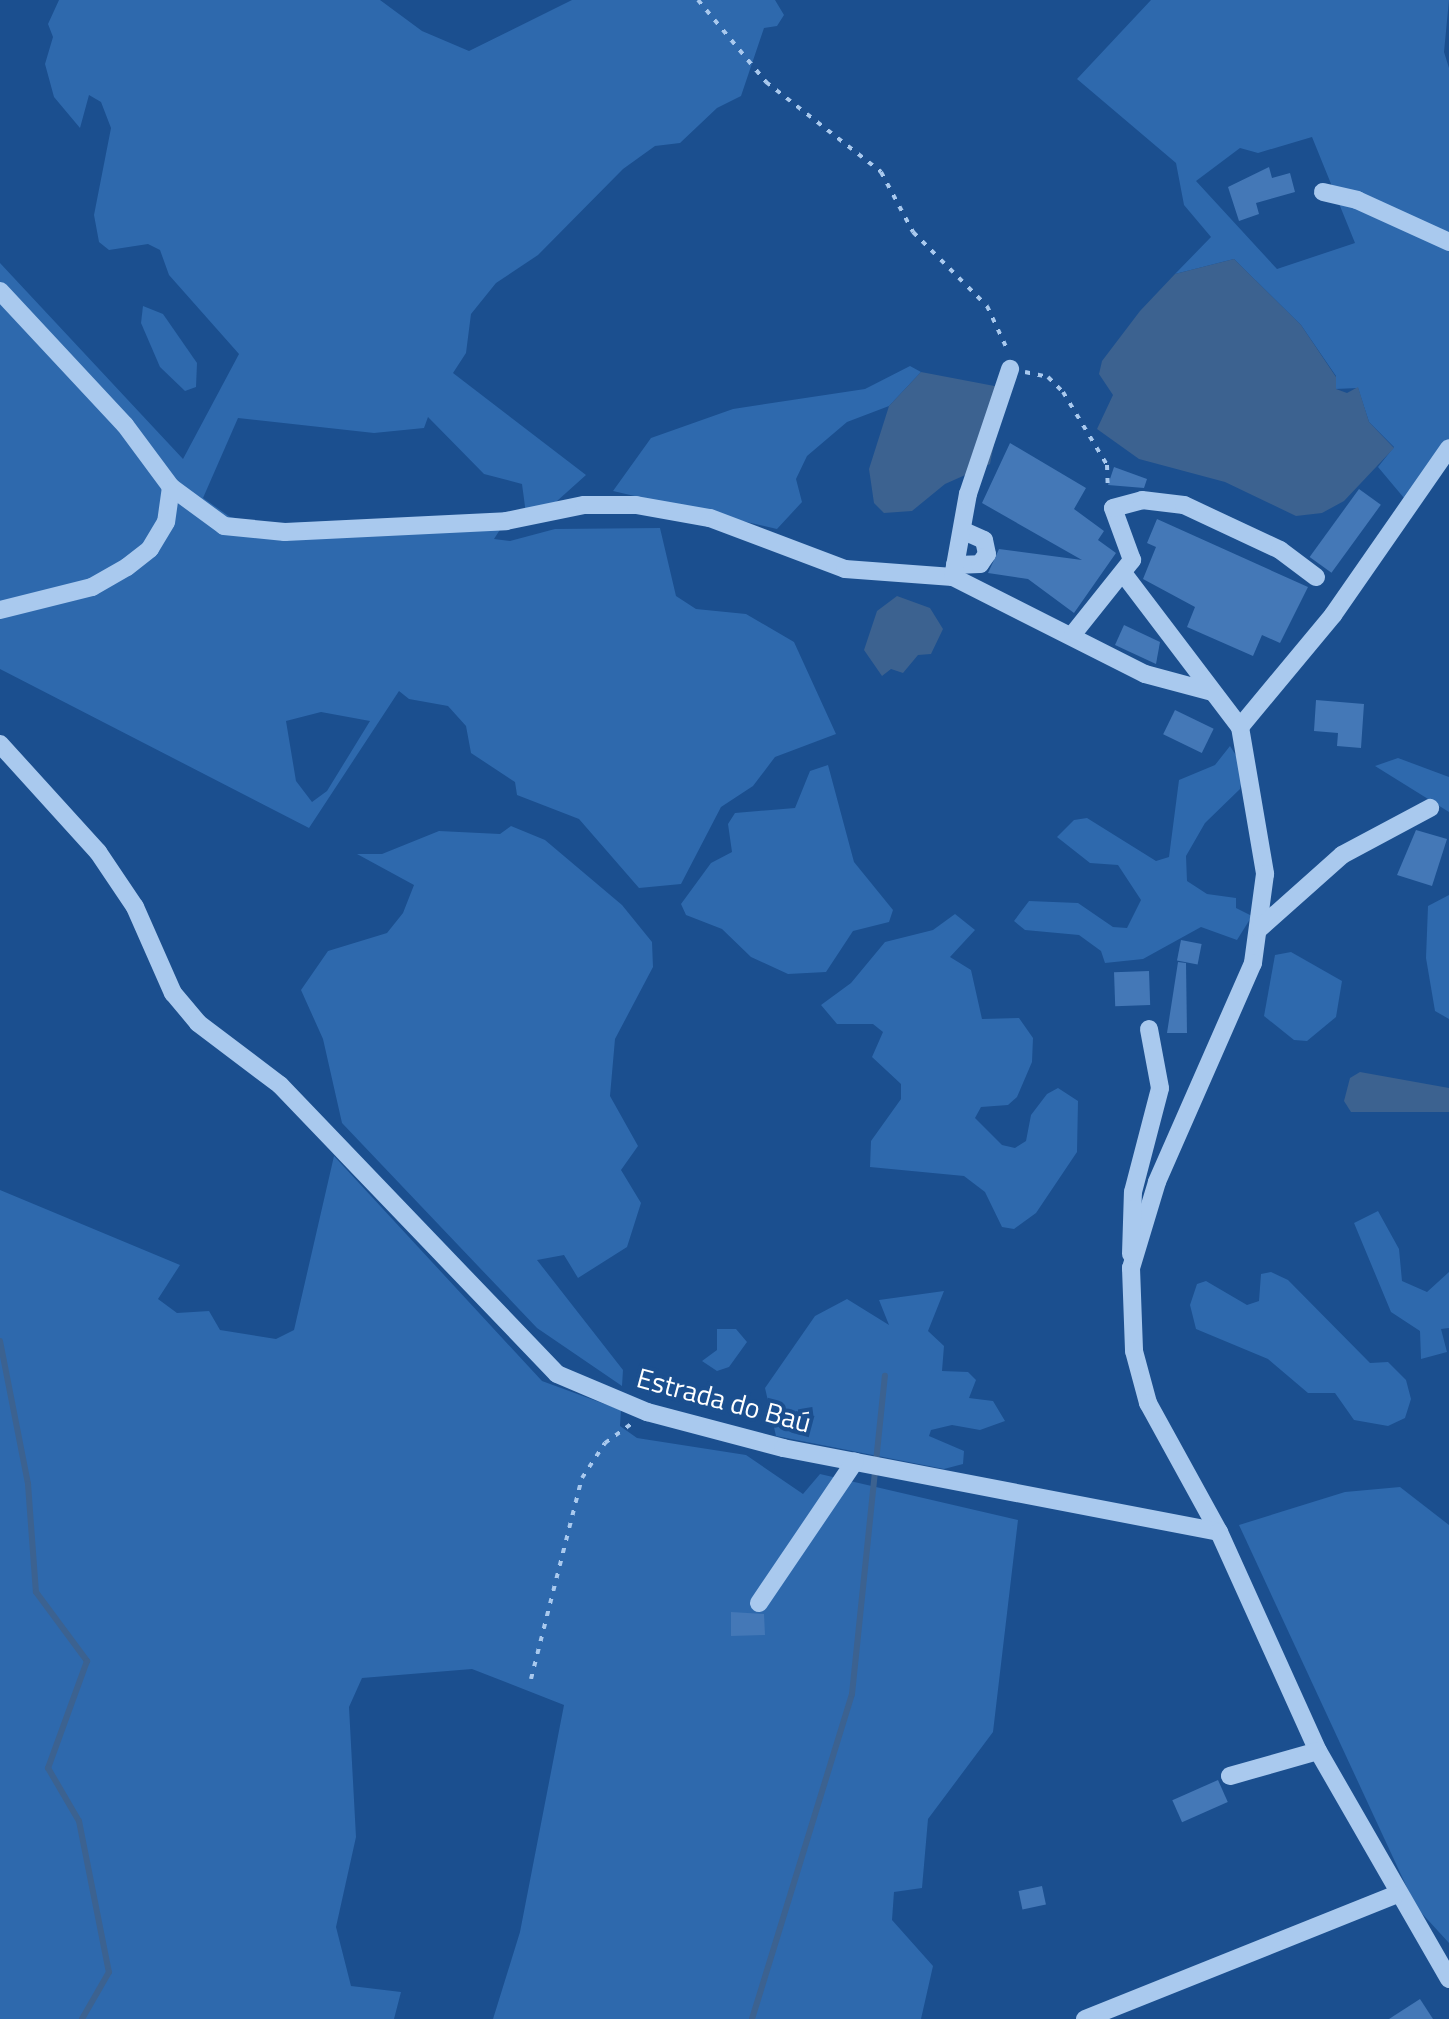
<!DOCTYPE html>
<meta charset="utf-8">
<style>
body{margin:0}
#map{position:relative;width:1449px;height:2019px;overflow:hidden;background:#1b4f8f;font-family:"Titillium Web",sans-serif}
div>[style]{position:absolute}
[style*='--x']{left:calc(var(--x)*1px);top:calc(var(--y)*1px);width:calc(var(--w)*1px);rotate:calc(var(--a)*1deg)}
.green>*{inset:0;background:#2e69ad}
.water>*{inset:0;background:#3c6290}
.stream>*{height:6px;margin:-3px;padding:0 3px;transform-origin:3px;border-radius:3px;background:#3c6290}
.building>*{inset:0;background:#4478b7;transform-origin:0 0}
.path>*{height:4px;margin-top:-2px;transform-origin:0;background:repeating-linear-gradient(90deg,#a9c9ee 0 5px,transparent 0 13px)}
.minor>*{height:18px;margin:-9px;padding:0 9px;transform-origin:9px;border-radius:9px;background:#a9c9ee}
span{translate:-50% -50%;white-space:nowrap;text-align:center;line-height:1.15;-webkit-text-stroke:8px #1b4f8f;paint-order:stroke}
.street-label{font-size:28px;color:#fff}
</style>
<div id="map">
<div class="green">
<div style="clip-path:polygon(evenodd,59px 0,380px 0,422px 31px,469px 51px,572px 0,775px 0,784px 15px,777px 26px,764px 28px,741px 96px,717px 108px,680px 143px,655px 146px,623px 169px,538px 255px,496px 283px,471px 314px,466px 353px,453px 373px,586px 475px,547px 510px,526px 514px,522px 484px,484px 474px,428px 417px,424px 428px,374px 433px,238px 418px,203px 498px,230px 517px,266px 524px,510px 514px,494px 539px,510px 541px,555px 529px,660px 528px,676px 596px,696px 609px,746px 614px,794px 642px,836px 734px,775px 757px,753px 786px,721px 807px,681px 884px,639px 888px,579px 819px,517px 795px,515px 782px,471px 753px,466px 726px,448px 706px,409px 699px,399px 691px,309px 828px,0 669px,0 263px,183px 459px,239px 354px,169px 275px,160px 250px,148px 244px,109px 250px,99px 242px,94px 215px,111px 128px,101px 102px,89px 95px,80px 128px,54px 97px,45px 64px,53px 37px,48px 24px,59px 0,321px 712px,370px 721px,327px 791px,312px 802px,296px 781px,286px 721px,321px 712px)"></div>
<div style="clip-path:polygon(evenodd,1151px 0,1449px 0,1444px 52px,1449px 68px,1449px 453px,1404px 498px,1378px 467px,1394px 447px,1369px 422px,1358px 388px,1335px 389px,1336px 376px,1301px 325px,1234px 259px,1175px 274px,1211px 237px,1184px 205px,1176px 163px,1077px 79px,1151px 0,1312px 137px,1355px 243px,1277px 269px,1196px 181px,1240px 148px,1258px 153px,1312px 137px)"></div>
<div style="clip-path:polygon(143px 306px,163px 314px,197px 363px,196px 387px,185px 391px,160px 367px,141px 323px)"></div>
<div style="clip-path:polygon(910px 366px,921px 372px,889px 406px,847px 422px,807px 456px,796px 479px,802px 502px,777px 529px,613px 491px,651px 438px,733px 409px,865px 389px)"></div>
<div style="clip-path:polygon(1230px 746px,1244px 768px,1240px 789px,1205px 823px,1186px 856px,1187px 881px,1207px 894px,1236px 898px,1236px 908px,1252px 916px,1237px 940px,1201px 927px,1143px 959px,1105px 963px,1101px 951px,1079px 935px,1025px 930px,1014px 921px,1029px 901px,1078px 903px,1113px 927px,1127px 928px,1141px 900px,1118px 865px,1090px 863px,1057px 837px,1074px 820px,1087px 818px,1156px 861px,1169px 857px,1179px 780px,1215px 765px)"></div>
<div style="clip-path:polygon(1398px 758px,1449px 777px,1449px 812px,1375px 766px)"></div>
<div style="clip-path:polygon(828px 765px,854px 862px,893px 910px,889px 922px,853px 931px,826px 972px,788px 974px,751px 957px,722px 929px,686px 915px,681px 904px,711px 863px,732px 852px,728px 824px,735px 813px,795px 808px,810px 771px)"></div>
<div style="clip-path:polygon(511px 826px,545px 840px,622px 905px,652px 942px,653px 967px,615px 1039px,610px 1096px,638px 1146px,621px 1170px,641px 1203px,627px 1247px,578px 1278px,564px 1255px,537px 1260px,623px 1370px,622px 1386px,537px 1328px,342px 1123px,323px 1039px,301px 990px,328px 951px,387px 933px,403px 913px,414px 885px,357px 854px,382px 854px,439px 831px,500px 834px)"></div>
<div style="clip-path:polygon(1449px 895px,1449px 1019px,1435px 1011px,1426px 958px,1428px 906px)"></div>
<div style="clip-path:polygon(955px 914px,975px 930px,950px 957px,971px 970px,982px 1019px,1019px 1018px,1033px 1038px,1032px 1062px,1017px 1097px,1008px 1105px,981px 1107px,975px 1118px,1002px 1145px,1015px 1148px,1026px 1141px,1031px 1115px,1047px 1094px,1058px 1088px,1078px 1101px,1077px 1152px,1036px 1213px,1014px 1229px,1002px 1227px,985px 1192px,964px 1176px,870px 1167px,871px 1141px,901px 1099px,901px 1084px,872px 1057px,883px 1032px,873px 1024px,837px 1024px,821px 1005px,851px 983px,885px 942px,933px 930px)"></div>
<div style="clip-path:polygon(1291px 952px,1342px 981px,1336px 1017px,1307px 1041px,1294px 1040px,1264px 1016px,1275px 955px)"></div>
<div style="clip-path:polygon(334px 1156px,542px 1381px,621px 1410px,620px 1426px,637px 1438px,746px 1455px,803px 1494px,820px 1474px,1018px 1520px,993px 1732px,928px 1819px,922px 1888px,894px 1892px,892px 1920px,933px 1966px,921px 2019px,493px 2019px,520px 1932px,564px 1705px,472px 1669px,362px 1678px,349px 1707px,356px 1837px,336px 1927px,351px 1986px,401px 1992px,394px 2019px,0 2019px,0 1190px,180px 1265px,158px 1299px,177px 1313px,209px 1311px,220px 1330px,276px 1339px,294px 1330px)"></div>
<div style="clip-path:polygon(1378px 1211px,1399px 1249px,1402px 1281px,1427px 1292px,1449px 1272px,1449px 1328px,1441px 1329px,1447px 1352px,1421px 1359px,1420px 1331px,1391px 1312px,1354px 1223px)"></div>
<div style="clip-path:polygon(1271px 1272px,1288px 1280px,1370px 1363px,1388px 1362px,1406px 1380px,1411px 1399px,1405px 1418px,1388px 1426px,1354px 1420px,1335px 1393px,1308px 1393px,1268px 1359px,1196px 1329px,1190px 1305px,1197px 1284px,1206px 1281px,1247px 1305px,1259px 1301px,1261px 1274px)"></div>
<div style="clip-path:polygon(944px 1291px,928px 1331px,944px 1346px,942px 1371px,968px 1372px,976px 1380px,969px 1398px,993px 1401px,1005px 1421px,980px 1430px,952px 1425px,931px 1430px,929px 1436px,964px 1451px,963px 1464px,944px 1469px,776px 1436px,765px 1388px,815px 1316px,847px 1299px,889px 1325px,879px 1300px)"></div>
<div style="clip-path:polygon(717px 1329px,736px 1329px,747px 1342px,729px 1367px,717px 1371px,702px 1361px,717px 1350px)"></div>
<div style="clip-path:polygon(1400px 1487px,1449px 1525px,1449px 1943px,1416px 1907px,1239px 1525px,1345px 1492px)"></div>
</div>
<div class="water">
<div style="clip-path:polygon(1234px 259px,1301px 325px,1336px 377px,1336px 389px,1347px 393px,1358px 387px,1369px 422px,1394px 448px,1344px 501px,1322px 513px,1296px 516px,1225px 482px,1139px 459px,1097px 429px,1113px 395px,1099px 374px,1102px 361px,1140px 311px,1175px 274px)"></div>
<div style="clip-path:polygon(921px 372px,1005px 388px,990px 464px,945px 484px,912px 511px,884px 513px,874px 503px,869px 469px,889px 406px)"></div>
<div style="clip-path:polygon(897px 596px,930px 608px,943px 629px,931px 654px,918px 655px,903px 673px,891px 669px,882px 676px,864px 650px,877px 611px)"></div>
<div style="clip-path:polygon(1360px 1072px,1449px 1088px,1449px 1112px,1351px 1112px,1344px 1101px,1350px 1078px)"></div>
</div>
<div class="stream">
<div style="--x:0;--y:1341;--w:146;--a:78.9"></div>
<div style="--x:28;--y:1484;--w:108;--a:85.8"></div>
<div style="--x:36;--y:1592;--w:86;--a:53.5"></div>
<div style="--x:87;--y:1661;--w:114;--a:110"></div>
<div style="--x:48;--y:1768;--w:61;--a:59.7"></div>
<div style="--x:79;--y:1821;--w:154;--a:78.8"></div>
<div style="--x:109;--y:1972;--w:54;--a:119.9"></div>
<div style="--x:752;--y:2019;--w:340;--a:-72.9"></div>
<div style="--x:852;--y:1694;--w:320;--a:-84.1"></div>
</div>
<div class="building">
<div style="clip-path:polygon(1269px 167px,1272px 178px,1290px 173px,1295px 192px,1256px 203px,1259px 214px,1239px 221px,1228px 187px)"></div>
<div style="clip-path:polygon(1010px 443px,1086px 488px,1074px 509px,1104px 531px,1098px 540px,1116px 553px,1074px 613px,1028px 579px,988px 573px,999px 549px,1082px 560px,982px 503px)"></div>
<div style="clip-path:polygon(1114px 467px,1147px 479px,1144px 488px,1108px 485px)"></div>
<div style="left:1359px;top:489px;width:27px;height:84px;rotate:36deg"></div>
<div style="clip-path:polygon(1157px 519px,1308px 587px,1280px 643px,1262px 635px,1253px 656px,1187px 627px,1195px 607px,1143px 579px,1156px 547px,1147px 543px)"></div>
<div style="clip-path:polygon(1124px 625px,1160px 642px,1156px 664px,1115px 645px)"></div>
<div style="clip-path:polygon(1316px 700px,1364px 704px,1361px 748px,1337px 746px,1338px 733px,1314px 731px)"></div>
<div style="left:1175px;top:710px;width:43px;height:27px;rotate:26deg"></div>
<div style="clip-path:polygon(1416px 830px,1447px 839px,1432px 886px,1397px 875px)"></div>
<div style="left:1181px;top:940px;width:21px;height:21px;rotate:11deg"></div>
<div style="clip-path:polygon(1178px 962px,1186px 963px,1187px 1033px,1167px 1033px)"></div>
<div style="left:1149px;top:971px;width:34px;height:35px;rotate:88deg"></div>
<div style="clip-path:polygon(731px 1612px,764px 1614px,765px 1635px,731px 1636px)"></div>
<div style="left:1218px;top:1780px;width:24px;height:50px;rotate:66deg"></div>
<div style="left:1042px;top:1886px;width:19px;height:24px;rotate:78deg"></div>
<div style="clip-path:polygon(1420px 1999px,1433px 2019px,1389px 2019px)"></div>
</div>
<div class="path">
<div style="--x:698;--y:0;--w:107;--a:50.3"></div>
<div style="--x:766;--y:82;--w:146;--a:38"></div>
<div style="--x:881;--y:172;--w:68;--a:61.9"></div>
<div style="--x:913;--y:232;--w:105;--a:45"></div>
<div style="--x:987;--y:306;--w:50;--a:65"></div>
<div style="--x:1025;--y:372;--w:24;--a:12"></div>
<div style="--x:1048;--y:377;--w:21;--a:45"></div>
<div style="--x:1063;--y:392;--w:85;--a:58.9"></div>
<div style="--x:1107;--y:465;--w:26;--a:88"></div>
<div style="--x:531;--y:1679;--w:207;--a:-75.8"></div>
<div style="--x:582;--y:1478;--w:42;--a:-56.7"></div>
<div style="--x:605;--y:1443;--w:32;--a:-36"></div>
</div>
<div class="minor">
<div style="--x:1323;--y:192;--w:35;--a:13"></div>
<div style="--x:1357;--y:200;--w:101;--a:24.5"></div>
<div style="--x:0;--y:291;--w:183;--a:47"></div>
<div style="--x:125;--y:425;--w:77;--a:53.4"></div>
<div style="--x:171;--y:487;--w:35;--a:98"></div>
<div style="--x:166;--y:522;--w:31;--a:121"></div>
<div style="--x:150;--y:549;--w:29;--a:142"></div>
<div style="--x:127;--y:567;--w:40;--a:150.3"></div>
<div style="--x:92;--y:587;--w:95;--a:166"></div>
<div style="--x:171;--y:487;--w:66;--a:36.3"></div>
<div style="--x:224;--y:526;--w:61;--a:5.6"></div>
<div style="--x:285;--y:532;--w:221;--a:-2.8"></div>
<div style="--x:506;--y:521;--w:80;--a:-11.6"></div>
<div style="--x:584;--y:505;--w:52;--a:0"></div>
<div style="--x:636;--y:505;--w:75;--a:10"></div>
<div style="--x:710;--y:518;--w:144;--a:20.7"></div>
<div style="--x:845;--y:569;--w:108;--a:4.2"></div>
<div style="--x:953;--y:577;--w:215;--a:26.8"></div>
<div style="--x:1145;--y:674;--w:69;--a:15"></div>
<div style="--x:955;--y:565;--w:25;--a:-2"></div>
<div style="--x:980;--y:564;--w:12;--a:-55"></div>
<div style="--x:987;--y:554;--w:14;--a:-102"></div>
<div style="--x:984;--y:540;--w:24;--a:-156"></div>
<div style="--x:1123;--y:573;--w:193;--a:52.8"></div>
<div style="--x:1240;--y:727;--w:149;--a:80.3"></div>
<div style="--x:1265;--y:874;--w:90;--a:97.7"></div>
<div style="--x:1253;--y:963;--w:239;--a:113.7"></div>
<div style="--x:1157;--y:1182;--w:90;--a:106.8"></div>
<div style="--x:1131;--y:1268;--w:83;--a:87.9"></div>
<div style="--x:1134;--y:1351;--w:54;--a:74.9"></div>
<div style="--x:1148;--y:1403;--w:147;--a:61.2"></div>
<div style="--x:953;--y:577;--w:84;--a:-79.8"></div>
<div style="--x:968;--y:494;--w:132;--a:-71.4"></div>
<div style="--x:1073;--y:634;--w:95;--a:-51.4"></div>
<div style="--x:1132;--y:560;--w:55;--a:-110.1"></div>
<div style="--x:1113;--y:508;--w:30;--a:-15"></div>
<div style="--x:1142;--y:500;--w:42;--a:6.8"></div>
<div style="--x:1184;--y:505;--w:106;--a:25.1"></div>
<div style="--x:1280;--y:550;--w:45;--a:36.9"></div>
<div style="--x:1240;--y:727;--w:146;--a:-50.3"></div>
<div style="--x:1333;--y:615;--w:203;--a:-55.2"></div>
<div style="--x:0;--y:744;--w:146;--a:47.8"></div>
<div style="--x:98;--y:852;--w:66;--a:56.1"></div>
<div style="--x:135;--y:907;--w:94;--a:66.2"></div>
<div style="--x:173;--y:993;--w:39;--a:50"></div>
<div style="--x:198;--y:1023;--w:103;--a:37.1"></div>
<div style="--x:280;--y:1085;--w:400;--a:46.2"></div>
<div style="--x:557;--y:1374;--w:98;--a:22.9"></div>
<div style="--x:647;--y:1412;--w:141;--a:14.8"></div>
<div style="--x:783;--y:1448;--w:444;--a:10.9"></div>
<div style="--x:1219;--y:1532;--w:240;--a:65.7"></div>
<div style="--x:1318;--y:1751;--w:263;--a:60.1"></div>
<div style="--x:1259;--y:929;--w:111;--a:-41.7"></div>
<div style="--x:1342;--y:855;--w:100;--a:-28.1"></div>
<div style="--x:1131;--y:1254;--w:62;--a:-88.2"></div>
<div style="--x:1133;--y:1192;--w:107;--a:-75.4"></div>
<div style="--x:1160;--y:1088;--w:60;--a:-100.6"></div>
<div style="--x:759;--y:1603;--w:171;--a:-55.9"></div>
<div style="--x:1230;--y:1776;--w:91;--a:-15.9"></div>
<div style="--x:1085;--y:2019;--w:334;--a:-21.8"></div>
</div>
<div class="street-label">
<span style="left:724px;top:1400px;rotate:15deg">Estrada do Baú</span>
</div>
</div>
